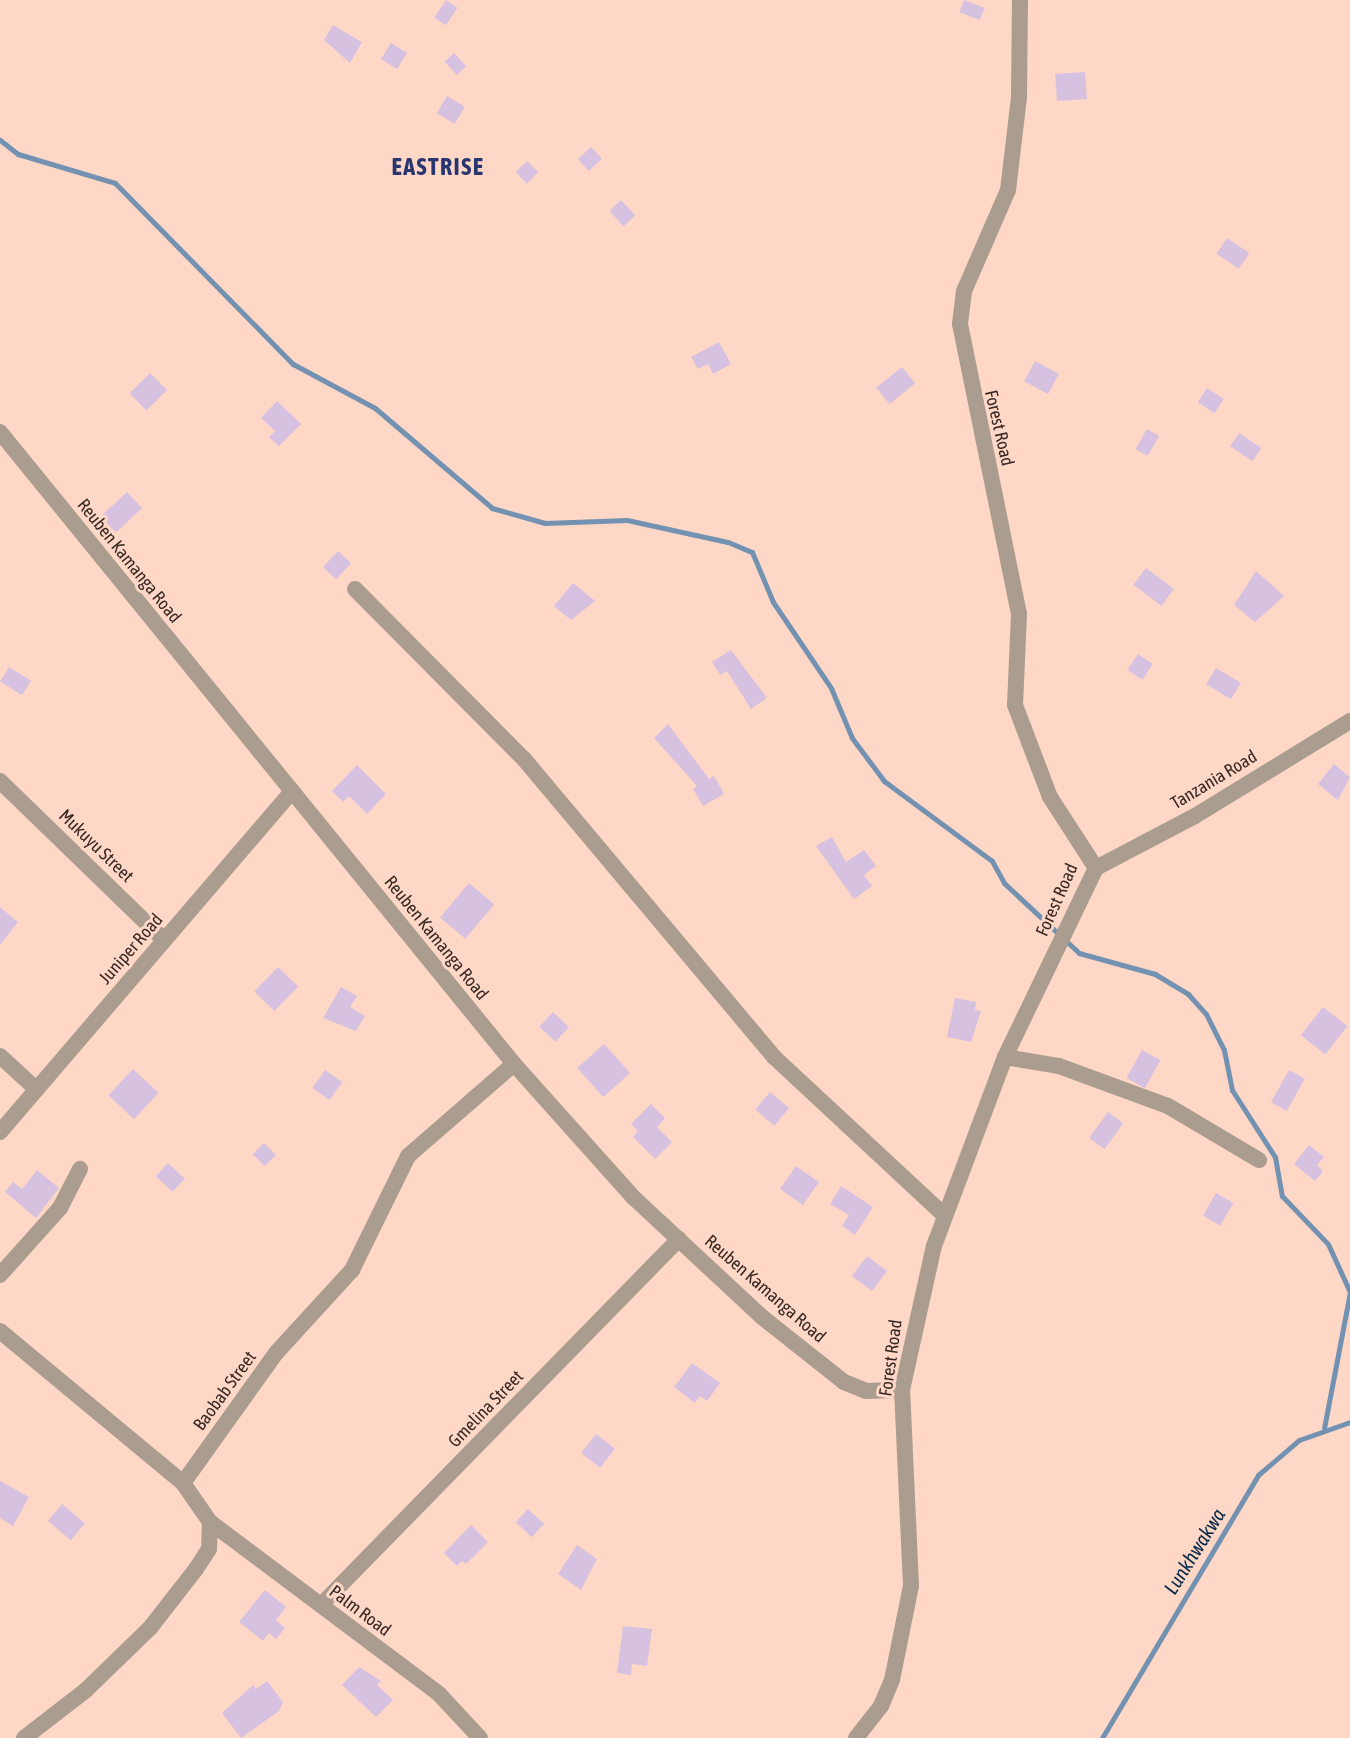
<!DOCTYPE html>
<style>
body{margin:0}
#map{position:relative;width:1350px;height:1738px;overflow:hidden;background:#fed7c6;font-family:"Asap Condensed",sans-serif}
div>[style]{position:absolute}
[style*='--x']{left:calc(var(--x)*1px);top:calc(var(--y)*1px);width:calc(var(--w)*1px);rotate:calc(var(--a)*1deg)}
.stream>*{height:5px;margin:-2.5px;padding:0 2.5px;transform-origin:2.5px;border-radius:2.5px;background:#7391b0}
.building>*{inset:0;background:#d7c1e1;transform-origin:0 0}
.minor>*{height:16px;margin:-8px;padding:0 8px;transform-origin:8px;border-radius:8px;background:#aa9c8e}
span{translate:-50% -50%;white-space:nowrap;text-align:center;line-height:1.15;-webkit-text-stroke:6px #fed7c6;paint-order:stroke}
.street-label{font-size:18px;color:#372822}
.water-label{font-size:20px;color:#082a4a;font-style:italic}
.district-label{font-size:24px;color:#29366f;font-weight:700;letter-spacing:1.5px}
</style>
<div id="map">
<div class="stream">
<div style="--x:0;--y:140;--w:23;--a:38"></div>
<div style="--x:18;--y:154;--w:101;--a:16.6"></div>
<div style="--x:115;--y:183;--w:254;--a:45.5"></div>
<div style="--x:293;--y:364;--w:93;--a:28.2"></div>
<div style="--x:375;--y:408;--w:154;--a:40.5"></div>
<div style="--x:492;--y:508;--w:55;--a:15.8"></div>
<div style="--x:545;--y:523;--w:82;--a:-2.1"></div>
<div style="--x:627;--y:520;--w:103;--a:12.3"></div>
<div style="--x:728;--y:542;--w:26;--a:23"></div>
<div style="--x:752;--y:552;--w:54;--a:67.2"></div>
<div style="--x:773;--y:602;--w:104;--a:56"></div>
<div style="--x:831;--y:688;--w:54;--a:67.2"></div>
<div style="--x:852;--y:738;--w:54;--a:53.3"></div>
<div style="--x:884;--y:781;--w:134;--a:36.5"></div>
<div style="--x:992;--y:861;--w:25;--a:61"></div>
<div style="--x:1004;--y:883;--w:103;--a:43"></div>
<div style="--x:1079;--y:953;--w:79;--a:15.4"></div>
<div style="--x:1155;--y:974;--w:39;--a:31"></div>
<div style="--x:1188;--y:994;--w:27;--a:48"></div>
<div style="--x:1206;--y:1014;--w:40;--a:63.4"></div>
<div style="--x:1224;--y:1050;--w:41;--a:78.7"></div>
<div style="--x:1232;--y:1090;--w:80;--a:57.3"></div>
<div style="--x:1275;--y:1157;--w:40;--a:80"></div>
<div style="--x:1282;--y:1196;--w:66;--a:46.2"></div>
<div style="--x:1328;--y:1244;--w:53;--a:65.4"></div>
<div style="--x:1350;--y:1292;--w:138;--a:100.8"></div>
<div style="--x:1102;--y:1738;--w:306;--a:-59.3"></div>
<div style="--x:1258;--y:1475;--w:54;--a:-40.5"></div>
<div style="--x:1299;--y:1440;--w:54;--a:-19.4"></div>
</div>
<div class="building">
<div style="left:446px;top:0;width:14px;height:21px;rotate:34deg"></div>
<div style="left:964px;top:0;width:22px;height:13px;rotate:21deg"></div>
<div style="clip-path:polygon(333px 25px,362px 42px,350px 63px,324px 40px)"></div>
<div style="left:391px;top:43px;width:19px;height:19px;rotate:32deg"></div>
<div style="left:454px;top:53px;width:18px;height:13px;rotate:47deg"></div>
<div style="left:1085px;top:72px;width:27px;height:30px;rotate:86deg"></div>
<div style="left:447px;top:96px;width:21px;height:20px;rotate:31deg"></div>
<div style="left:591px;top:147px;width:16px;height:18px;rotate:47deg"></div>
<div style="left:527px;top:161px;width:16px;height:16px;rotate:45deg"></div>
<div style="left:621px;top:200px;width:21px;height:16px;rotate:47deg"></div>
<div style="left:1227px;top:238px;width:27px;height:19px;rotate:34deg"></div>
<div style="clip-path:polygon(719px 342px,731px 364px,713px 374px,708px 364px,698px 369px,691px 357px)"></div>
<div style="left:1035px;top:361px;width:27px;height:23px;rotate:28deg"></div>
<div style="left:902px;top:367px;width:21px;height:33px;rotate:51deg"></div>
<div style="left:150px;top:373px;width:24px;height:29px;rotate:45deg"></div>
<div style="left:1207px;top:388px;width:20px;height:17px;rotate:33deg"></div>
<div style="clip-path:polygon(277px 401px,301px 424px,279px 446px,269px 437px,275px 431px,261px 418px)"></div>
<div style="left:1147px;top:429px;width:14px;height:23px;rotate:30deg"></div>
<div style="left:1239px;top:433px;width:27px;height:16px;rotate:34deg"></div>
<div style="left:127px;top:492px;width:22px;height:36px;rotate:47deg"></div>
<div style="left:338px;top:551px;width:18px;height:22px;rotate:43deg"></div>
<div style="left:1146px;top:568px;width:35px;height:21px;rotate:37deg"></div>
<div style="clip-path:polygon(1256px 571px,1284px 596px,1255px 622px,1234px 605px)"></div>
<div style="clip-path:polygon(573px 583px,595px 601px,571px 620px,554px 606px)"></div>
<div style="clip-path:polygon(731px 650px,767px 698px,751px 709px,727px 671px,720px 675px,712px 662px)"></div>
<div style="left:1138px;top:654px;width:18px;height:19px;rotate:34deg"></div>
<div style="left:9px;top:667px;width:26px;height:17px;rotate:32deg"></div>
<div style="left:1216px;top:668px;width:29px;height:19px;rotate:31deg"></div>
<div style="clip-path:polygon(668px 724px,709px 779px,714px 776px,724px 794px,703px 806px,693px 789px,697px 786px,654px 738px)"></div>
<div style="clip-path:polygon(1334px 764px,1350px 777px,1338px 800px,1318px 784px)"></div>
<div style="clip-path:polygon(357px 765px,386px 794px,367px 814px,349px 796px,343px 802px,332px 791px)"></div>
<div style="clip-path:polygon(832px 837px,846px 862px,864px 850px,876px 866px,864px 875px,872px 886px,854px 899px,816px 846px)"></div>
<div style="left:469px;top:883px;width:33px;height:45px;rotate:40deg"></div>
<div style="clip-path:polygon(0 907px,18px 922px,0 945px)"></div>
<div style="left:278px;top:967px;width:28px;height:34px;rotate:44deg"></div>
<div style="clip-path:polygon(341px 987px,357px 996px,350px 1007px,365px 1016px,356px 1031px,323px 1018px)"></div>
<div style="clip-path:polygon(955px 998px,976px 1002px,975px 1010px,981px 1011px,971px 1042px,947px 1037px)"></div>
<div style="left:1323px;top:1007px;width:31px;height:36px;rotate:38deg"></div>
<div style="left:553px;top:1012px;width:22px;height:20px;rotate:43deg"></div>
<div style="left:604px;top:1044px;width:39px;height:36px;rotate:48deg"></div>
<div style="left:1142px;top:1050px;width:21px;height:32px;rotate:29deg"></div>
<div style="left:133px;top:1069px;width:35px;height:36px;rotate:43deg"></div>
<div style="left:325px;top:1070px;width:21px;height:22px;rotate:35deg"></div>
<div style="left:1289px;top:1070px;width:18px;height:37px;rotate:29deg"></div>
<div style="left:770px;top:1092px;width:25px;height:23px;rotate:40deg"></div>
<div style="clip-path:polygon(651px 1104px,665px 1118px,657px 1127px,672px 1142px,655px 1159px,633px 1137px,638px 1131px,631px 1124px)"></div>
<div style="left:1108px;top:1112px;width:19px;height:32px;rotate:36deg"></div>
<div style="left:264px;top:1143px;width:17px;height:16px;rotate:45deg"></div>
<div style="clip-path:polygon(1309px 1145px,1324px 1157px,1317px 1165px,1323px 1171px,1315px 1181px,1294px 1164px)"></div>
<div style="left:168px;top:1163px;width:23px;height:18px;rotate:43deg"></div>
<div style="left:796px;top:1166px;width:28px;height:28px;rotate:35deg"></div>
<div style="clip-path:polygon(37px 1170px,59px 1188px,36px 1218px,5px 1192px,13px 1182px,22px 1189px)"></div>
<div style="clip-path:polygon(841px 1186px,873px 1207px,855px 1235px,842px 1226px,849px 1215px,830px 1204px)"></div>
<div style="left:1216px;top:1193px;width:20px;height:26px;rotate:30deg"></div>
<div style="left:867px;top:1256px;width:25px;height:25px;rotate:37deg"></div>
<div style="clip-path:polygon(692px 1363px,720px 1383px,707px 1401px,700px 1396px,695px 1403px,674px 1387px)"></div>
<div style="left:596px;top:1434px;width:24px;height:24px;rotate:38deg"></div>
<div style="clip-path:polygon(0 1481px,29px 1497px,13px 1526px,0 1518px)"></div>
<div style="left:62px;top:1504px;width:30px;height:22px;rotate:40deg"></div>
<div style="left:528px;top:1509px;width:22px;height:18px;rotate:43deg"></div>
<div style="clip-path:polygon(471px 1525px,488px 1542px,466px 1564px,462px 1561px,457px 1566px,444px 1553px)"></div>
<div style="clip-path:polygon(577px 1545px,597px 1559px,581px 1590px,558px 1574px)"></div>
<div style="clip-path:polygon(265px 1590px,286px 1607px,276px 1620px,285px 1628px,276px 1639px,269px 1633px,263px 1641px,239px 1622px)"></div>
<div style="clip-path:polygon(623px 1626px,652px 1629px,647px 1666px,632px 1664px,631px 1675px,617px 1673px)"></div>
<div style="clip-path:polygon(359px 1667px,381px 1681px,377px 1685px,393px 1700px,376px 1717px,342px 1685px)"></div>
<div style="clip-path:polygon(267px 1681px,283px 1702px,279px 1711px,241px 1738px,222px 1713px,253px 1685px,256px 1689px)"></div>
</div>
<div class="minor">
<div style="--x:1020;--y:0;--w:97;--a:90.6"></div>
<div style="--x:1019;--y:97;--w:94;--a:96.7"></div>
<div style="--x:1008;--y:190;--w:110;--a:113.5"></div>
<div style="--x:964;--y:291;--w:33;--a:97"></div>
<div style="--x:960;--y:324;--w:296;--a:78.5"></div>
<div style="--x:1019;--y:614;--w:91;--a:92.5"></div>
<div style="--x:1015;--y:705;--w:98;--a:69.2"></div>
<div style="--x:1050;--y:797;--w:85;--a:57.1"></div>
<div style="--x:0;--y:432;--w:815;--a:50.88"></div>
<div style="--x:514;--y:1064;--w:180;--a:48.2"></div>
<div style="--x:634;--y:1198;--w:175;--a:42.9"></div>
<div style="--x:762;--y:1317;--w:105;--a:38.4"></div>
<div style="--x:844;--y:1382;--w:24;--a:22"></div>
<div style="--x:866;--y:1391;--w:36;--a:-2"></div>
<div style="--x:355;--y:589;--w:240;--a:45.2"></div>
<div style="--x:524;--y:759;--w:389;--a:50"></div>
<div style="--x:774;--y:1057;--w:233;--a:42.9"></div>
<div style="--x:0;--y:781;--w:228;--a:44.1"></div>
<div style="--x:1096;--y:868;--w:112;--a:-27.7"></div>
<div style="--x:1195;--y:816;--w:182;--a:-31.5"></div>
<div style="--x:0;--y:1056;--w:49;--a:42.5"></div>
<div style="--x:1005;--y:1057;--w:55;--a:9.5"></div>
<div style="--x:1059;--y:1066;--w:116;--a:20.2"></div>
<div style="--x:1168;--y:1106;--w:106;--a:30.7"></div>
<div style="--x:0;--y:1132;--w:449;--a:-49.4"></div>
<div style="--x:0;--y:1275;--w:90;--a:-48.2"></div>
<div style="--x:60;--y:1208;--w:44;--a:-62.9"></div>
<div style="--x:0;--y:1331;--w:238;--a:39.7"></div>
<div style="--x:210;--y:1522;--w:286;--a:36.9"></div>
<div style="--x:439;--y:1694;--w:60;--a:47"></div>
<div style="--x:321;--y:1605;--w:512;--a:-45.63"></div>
<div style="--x:24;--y:1738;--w:78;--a:-37.7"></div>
<div style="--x:86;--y:1690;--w:89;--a:-44.1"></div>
<div style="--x:150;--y:1628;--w:75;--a:-52.1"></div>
<div style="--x:196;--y:1569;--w:24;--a:-57"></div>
<div style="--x:209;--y:1549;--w:27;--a:-88"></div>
<div style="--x:210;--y:1522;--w:47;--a:-124.7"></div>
<div style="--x:183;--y:1483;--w:160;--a:-54.4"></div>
<div style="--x:276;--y:1353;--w:113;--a:-47.5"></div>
<div style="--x:352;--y:1270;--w:127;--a:-63.8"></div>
<div style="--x:408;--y:1156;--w:140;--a:-41"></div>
<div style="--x:856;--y:1738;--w:41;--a:-52"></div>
<div style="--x:881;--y:1706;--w:28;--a:-67"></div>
<div style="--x:892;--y:1680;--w:96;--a:-78.6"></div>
<div style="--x:911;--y:1586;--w:196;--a:-92.6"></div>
<div style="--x:902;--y:1390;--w:148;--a:-77.5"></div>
<div style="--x:934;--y:1246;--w:202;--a:-69.4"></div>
<div style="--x:1005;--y:1057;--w:210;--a:-64.3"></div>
</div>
<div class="street-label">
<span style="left:999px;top:428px;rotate:77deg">Forest Road</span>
<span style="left:129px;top:561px;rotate:51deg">Reuben Kamanga Road</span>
<span style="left:1214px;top:780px;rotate:-31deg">Tanzania Road</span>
<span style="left:96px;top:846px;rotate:44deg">Mukuyu Street</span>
<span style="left:1057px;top:900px;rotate:-66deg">Forest Road</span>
<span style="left:436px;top:938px;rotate:51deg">Reuben Kamanga Road</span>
<span style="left:131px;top:949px;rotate:-49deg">Juniper Road</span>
<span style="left:765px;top:1289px;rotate:41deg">Reuben Kamanga Road</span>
<span style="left:891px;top:1358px;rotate:-82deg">Forest Road</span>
<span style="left:225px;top:1391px;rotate:-54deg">Baobab Street</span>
<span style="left:486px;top:1409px;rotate:-46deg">Gmelina Street</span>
<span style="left:360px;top:1611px;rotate:37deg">Palm Road</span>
</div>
<div class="water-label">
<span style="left:1194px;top:1551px;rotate:-58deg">Lunkhwakwa</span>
</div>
<div class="district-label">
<span style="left:438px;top:167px">EASTRISE</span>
</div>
</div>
